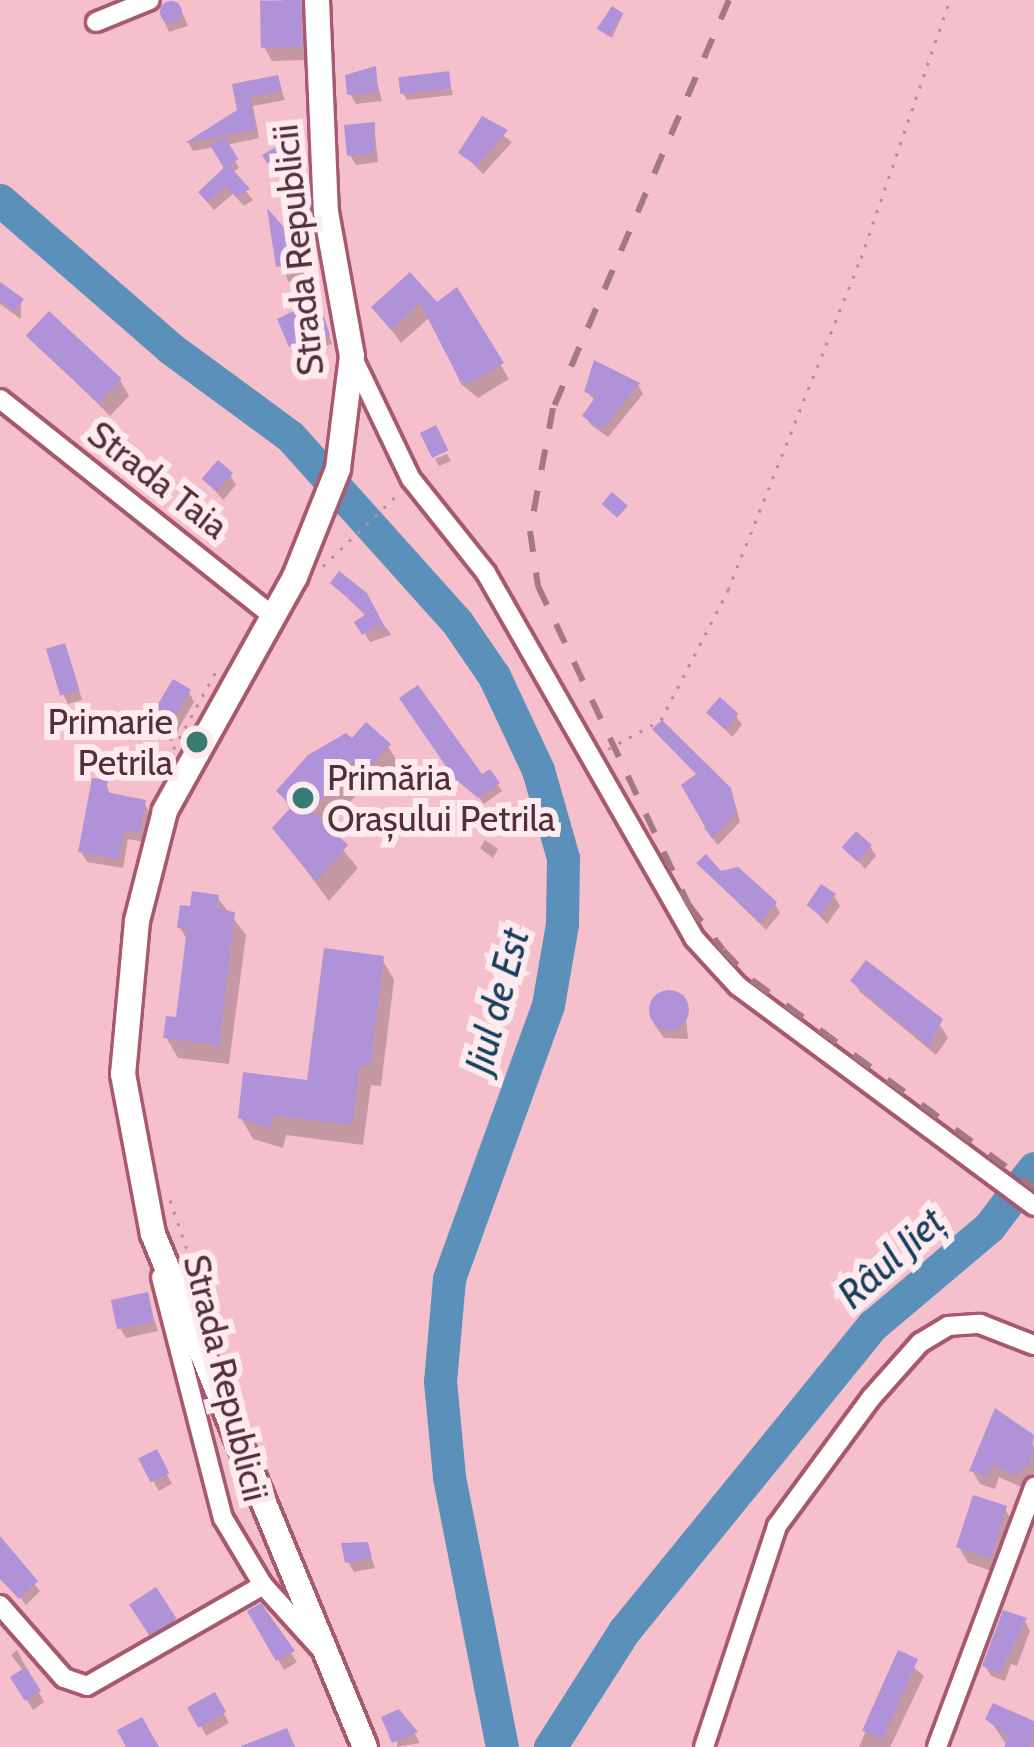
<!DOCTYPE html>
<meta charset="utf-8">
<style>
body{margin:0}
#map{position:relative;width:1034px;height:1747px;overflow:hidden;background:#f5c0cc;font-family:Cabin,sans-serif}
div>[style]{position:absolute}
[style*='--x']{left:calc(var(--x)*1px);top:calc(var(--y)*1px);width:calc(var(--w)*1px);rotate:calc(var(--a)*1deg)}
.shadow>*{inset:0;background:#0003;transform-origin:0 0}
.river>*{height:33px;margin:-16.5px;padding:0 16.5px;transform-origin:16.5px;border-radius:16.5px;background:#5a90ba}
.building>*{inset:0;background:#b092d8;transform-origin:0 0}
.round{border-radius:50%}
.path>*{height:3px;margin-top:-1.5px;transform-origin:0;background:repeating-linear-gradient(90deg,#ba8c97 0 3px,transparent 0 12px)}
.roads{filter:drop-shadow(3px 0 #a7596e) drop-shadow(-3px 0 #a7596e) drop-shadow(0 3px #a7596e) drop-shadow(0 -3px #a7596e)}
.minor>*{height:18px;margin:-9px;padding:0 9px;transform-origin:9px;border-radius:9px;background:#fff}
.major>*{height:24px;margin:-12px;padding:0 12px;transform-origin:12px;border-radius:12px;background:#fff}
.rail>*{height:6px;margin-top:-3px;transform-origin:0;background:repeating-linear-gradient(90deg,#a47882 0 21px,transparent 0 42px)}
.dots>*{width:33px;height:33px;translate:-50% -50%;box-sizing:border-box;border:6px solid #feebef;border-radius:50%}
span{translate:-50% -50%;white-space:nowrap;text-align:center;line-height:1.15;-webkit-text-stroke:12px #feebef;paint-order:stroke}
.street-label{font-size:36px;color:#533039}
.poi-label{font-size:36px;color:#533039}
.right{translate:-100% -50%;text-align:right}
.left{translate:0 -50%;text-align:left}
.water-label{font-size:39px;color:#153f5d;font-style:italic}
</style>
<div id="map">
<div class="shadow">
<div style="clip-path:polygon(283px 0,308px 0,309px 60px,272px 61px,264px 47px)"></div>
<div style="clip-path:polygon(178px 3px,188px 26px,169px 32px,160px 13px)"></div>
<div style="clip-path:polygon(622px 16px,612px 38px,603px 32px,601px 28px)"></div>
<div style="clip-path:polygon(374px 70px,382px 101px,356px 104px,350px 94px)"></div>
<div style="clip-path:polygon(447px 74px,453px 95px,407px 100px,402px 92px)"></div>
<div style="clip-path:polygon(277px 79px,285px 100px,253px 106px,259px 138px,226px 145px,239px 168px,231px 173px,253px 200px,244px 206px,233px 194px,214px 210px,207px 202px,227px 170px,214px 147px,193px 151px,188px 142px,240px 112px,236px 86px)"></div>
<div style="clip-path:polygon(483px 120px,512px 142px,483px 174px,462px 153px)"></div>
<div style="clip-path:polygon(374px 125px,378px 162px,356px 165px,350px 155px)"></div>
<div style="clip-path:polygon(302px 135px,307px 169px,282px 183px,266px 156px)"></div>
<div style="clip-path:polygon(303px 195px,312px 211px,320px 249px,290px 198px)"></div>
<div style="clip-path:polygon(271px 217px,310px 261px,318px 275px,288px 282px)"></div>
<div style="clip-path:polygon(410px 276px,437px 306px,457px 291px,509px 379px,478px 398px,461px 384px,430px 317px,401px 343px,375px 308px)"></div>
<div style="clip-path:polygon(0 286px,21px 301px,21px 319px,0 304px)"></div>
<div style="clip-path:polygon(321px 311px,332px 344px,297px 354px,292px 346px)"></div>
<div style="clip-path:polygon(30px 336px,120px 380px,129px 396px,110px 416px)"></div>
<div style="clip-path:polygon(638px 385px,643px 394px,608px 437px,591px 425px,585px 416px,596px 402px,587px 392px)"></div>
<div style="clip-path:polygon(447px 454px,451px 461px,439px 466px,435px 459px)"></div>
<div style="clip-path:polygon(230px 475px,236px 485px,223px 500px,205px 479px)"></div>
<div style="clip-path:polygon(339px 576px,389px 631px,391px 635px,370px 642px,358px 623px,367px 617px,333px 584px)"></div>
<div style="clip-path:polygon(69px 656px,82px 700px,68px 704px,63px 694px)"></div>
<div style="clip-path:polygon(189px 692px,194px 702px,171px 742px,151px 724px)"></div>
<div style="clip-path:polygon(406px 705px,481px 778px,490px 773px,502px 791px,484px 804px)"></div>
<div style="clip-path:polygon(710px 713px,736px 716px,742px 725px,732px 737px)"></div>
<div style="clip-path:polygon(662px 724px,734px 800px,740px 822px,718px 845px,704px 828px,711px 821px,698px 776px)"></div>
<div style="clip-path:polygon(388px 746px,401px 768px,379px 792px,368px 782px,326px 829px,358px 868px,329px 901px,276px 829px,291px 811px,280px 791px)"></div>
<div style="clip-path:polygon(106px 783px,111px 796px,144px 802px,149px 812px,144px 842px,128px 839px,123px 868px,87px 862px,81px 852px)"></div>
<div style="clip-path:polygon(485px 840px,498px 849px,493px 858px,480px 848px)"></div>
<div style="clip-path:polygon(870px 846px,876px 856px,865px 869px,846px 848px)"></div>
<div style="clip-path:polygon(699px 864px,775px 904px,780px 913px,766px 930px)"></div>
<div style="clip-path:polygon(834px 896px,840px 906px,827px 924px,809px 905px)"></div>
<div style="clip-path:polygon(217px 897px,246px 935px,229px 1064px,178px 1058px,166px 1037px,178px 1020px,188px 941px,180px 928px,192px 909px)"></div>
<div style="clip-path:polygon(382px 959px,394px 980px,381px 1086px,371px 1085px,363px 1145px,286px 1135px,283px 1148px,253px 1139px,241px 1118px,310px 1084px)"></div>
<div style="clip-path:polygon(866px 965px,942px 1028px,948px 1038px,936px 1055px,860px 992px,854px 982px)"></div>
<div style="clip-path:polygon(659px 994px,684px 995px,688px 1039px,664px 1038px,656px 1027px,650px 1017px)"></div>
<div style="clip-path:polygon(146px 1296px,158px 1331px,126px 1338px,120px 1328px)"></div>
<div style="clip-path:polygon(997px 1412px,1034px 1446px,1034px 1473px,1023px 1488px,999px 1477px,995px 1489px,980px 1484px,972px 1470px)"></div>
<div style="left:155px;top:1453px;width:35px;height:15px;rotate:61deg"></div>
<div style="clip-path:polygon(1005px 1509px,1014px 1525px,998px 1573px,968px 1563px,959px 1547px)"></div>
<div style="clip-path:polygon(0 1540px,40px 1591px,26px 1605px,0 1570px)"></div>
<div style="clip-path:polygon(367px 1545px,375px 1568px,354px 1572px,348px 1562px)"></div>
<div style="left:155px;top:1591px;width:46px;height:26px;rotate:57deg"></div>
<div style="clip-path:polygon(260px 1607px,297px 1662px,284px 1670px,251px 1612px)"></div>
<div style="clip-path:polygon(1025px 1621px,1030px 1631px,1017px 1666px,1011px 1664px,1005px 1681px,991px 1676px,985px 1666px)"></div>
<div style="clip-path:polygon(17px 1650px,44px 1702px,33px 1710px,14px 1679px,24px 1672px,11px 1655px)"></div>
<div style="clip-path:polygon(899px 1654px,924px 1676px,890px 1747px,859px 1747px)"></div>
<div style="left:214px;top:1696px;width:31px;height:26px;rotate:61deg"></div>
<div style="clip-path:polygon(994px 1707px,1034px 1724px,1034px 1747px,1008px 1747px,989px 1719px)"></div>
<div style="clip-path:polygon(398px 1713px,415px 1734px,420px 1743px,397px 1747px)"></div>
</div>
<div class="river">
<div style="--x:0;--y:200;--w:225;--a:41"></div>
<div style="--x:170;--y:348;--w:149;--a:36.3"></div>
<div style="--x:290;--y:436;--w:250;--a:48.1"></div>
<div style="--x:457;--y:622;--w:65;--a:55.6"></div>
<div style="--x:494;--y:676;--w:104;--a:64.9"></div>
<div style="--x:538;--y:770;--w:91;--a:74.1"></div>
<div style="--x:563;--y:858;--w:66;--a:90.9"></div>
<div style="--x:562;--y:924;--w:82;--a:99.8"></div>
<div style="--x:548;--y:1005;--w:291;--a:109.9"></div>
<div style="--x:449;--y:1279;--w:102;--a:95"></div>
<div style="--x:440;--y:1381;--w:96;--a:84.6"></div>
<div style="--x:449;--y:1477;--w:275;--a:78.9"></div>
<div style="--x:550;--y:1747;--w:138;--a:-57.5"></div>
<div style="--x:624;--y:1631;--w:395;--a:-50.9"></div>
<div style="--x:873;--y:1325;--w:152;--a:-40.2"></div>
<div style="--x:989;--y:1227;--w:74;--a:-52.7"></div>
</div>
<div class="building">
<div style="left:301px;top:0;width:47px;height:41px;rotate:89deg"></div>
<div class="round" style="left:160px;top:1px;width:22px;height:22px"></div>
<div style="left:612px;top:6px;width:14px;height:27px;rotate:34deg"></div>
<div style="clip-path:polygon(376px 66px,378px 92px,347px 95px,345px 75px)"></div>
<div style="left:449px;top:71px;width:17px;height:51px;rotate:83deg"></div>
<div style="clip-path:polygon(278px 75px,282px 91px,250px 97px,256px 129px,185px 143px,237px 110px,232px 84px)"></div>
<div style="clip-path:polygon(482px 116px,508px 130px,477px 166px,458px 153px)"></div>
<div style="clip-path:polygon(375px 122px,374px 153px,347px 156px,344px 125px)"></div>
<div style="clip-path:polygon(303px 131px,303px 158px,274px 175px,262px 155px)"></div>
<div style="left:225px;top:137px;width:26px;height:17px;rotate:59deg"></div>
<div style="clip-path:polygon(228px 164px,250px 189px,236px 197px,226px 186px,207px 202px,198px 192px)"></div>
<div style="clip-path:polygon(304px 192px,314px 240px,311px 241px,286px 196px)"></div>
<div style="clip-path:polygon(267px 208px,312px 259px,276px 267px)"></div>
<div style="clip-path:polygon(410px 272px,437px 302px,457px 287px,504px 363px,468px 384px,460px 381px,420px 303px,391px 330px,371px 307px)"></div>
<div style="clip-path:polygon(0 282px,24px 299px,15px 311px,0 301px)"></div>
<div style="clip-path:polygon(318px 299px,330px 335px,289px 347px,277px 319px)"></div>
<div style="left:49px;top:311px;width:99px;height:34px;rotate:43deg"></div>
<div style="clip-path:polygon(594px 360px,640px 383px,602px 430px,582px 416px,596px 396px,584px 392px)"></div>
<div style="left:436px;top:425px;width:28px;height:18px;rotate:64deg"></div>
<div style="left:218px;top:460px;width:20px;height:25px;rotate:41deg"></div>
<div style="left:612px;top:492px;width:21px;height:16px;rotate:41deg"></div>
<div style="clip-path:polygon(339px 571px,367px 593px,388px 633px,378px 624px,362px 635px,354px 622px,366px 614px,330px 583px)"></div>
<div style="left:65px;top:643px;width:49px;height:20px;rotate:73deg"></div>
<div style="left:173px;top:679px;width:21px;height:52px;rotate:31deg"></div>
<div style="clip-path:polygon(418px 685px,482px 774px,490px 769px,500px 783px,478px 798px,454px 778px,399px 698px)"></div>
<div style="left:720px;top:697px;width:25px;height:21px;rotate:42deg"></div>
<div style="clip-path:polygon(662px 720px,731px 788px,737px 812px,712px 839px,681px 785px,696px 774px,652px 729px)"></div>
<div style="clip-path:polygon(366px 722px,391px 744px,365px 772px,354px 763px,311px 811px,348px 845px,316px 882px,272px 828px,292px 806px,276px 791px,308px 755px,346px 733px,352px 738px)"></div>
<div style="clip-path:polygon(92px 778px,108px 780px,106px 792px,146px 800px,139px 833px,124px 830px,119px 859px,78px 852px)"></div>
<div style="left:856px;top:831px;width:21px;height:22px;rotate:41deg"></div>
<div style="clip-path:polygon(706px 854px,721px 871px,738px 867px,777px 902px,760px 923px,696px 863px)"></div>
<div style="left:821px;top:884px;width:18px;height:26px;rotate:34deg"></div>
<div style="clip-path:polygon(192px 891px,219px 895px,217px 909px,235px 912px,219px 1045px,163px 1038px,166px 1016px,176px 1017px,187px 929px,177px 928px,180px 905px,190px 906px)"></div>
<div style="clip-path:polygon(324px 948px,384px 956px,370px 1066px,360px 1065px,352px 1125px,275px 1115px,271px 1128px,238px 1118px,243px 1072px,307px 1080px)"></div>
<div style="clip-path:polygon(866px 960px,943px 1019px,929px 1047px,850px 981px)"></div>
<div class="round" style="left:649px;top:990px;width:40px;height:40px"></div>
<div style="left:148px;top:1292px;width:30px;height:38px;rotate:78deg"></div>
<div style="clip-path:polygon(995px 1408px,1034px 1435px,1030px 1464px,1014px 1475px,992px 1465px,988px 1476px,969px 1471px)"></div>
<div style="left:157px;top:1449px;width:27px;height:21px;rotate:63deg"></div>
<div style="left:973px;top:1495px;width:36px;height:55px;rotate:18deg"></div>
<div style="clip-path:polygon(0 1536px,38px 1581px,19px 1599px,0 1579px)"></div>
<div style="clip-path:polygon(368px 1542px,372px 1558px,345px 1563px,341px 1543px)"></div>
<div style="left:156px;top:1587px;width:38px;height:32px;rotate:57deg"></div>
<div style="clip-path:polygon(261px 1603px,295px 1651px,276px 1661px,247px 1611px)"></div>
<div style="clip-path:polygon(1003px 1610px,1027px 1618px,1000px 1673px,982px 1666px)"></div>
<div style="left:898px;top:1650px;width:22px;height:88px;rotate:24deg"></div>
<div style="left:26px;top:1667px;width:28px;height:19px;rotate:58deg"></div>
<div style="left:215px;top:1692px;width:23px;height:32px;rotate:61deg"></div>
<div style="clip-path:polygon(993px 1703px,1034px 1721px,1030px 1747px,1004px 1747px,1009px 1737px,985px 1719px)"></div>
<div style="clip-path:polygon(399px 1709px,418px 1732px,392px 1743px,381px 1717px)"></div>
<div style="clip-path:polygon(142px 1717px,159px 1747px,126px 1747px,117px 1730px)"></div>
<div style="clip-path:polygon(287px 1728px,295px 1747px,242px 1747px,241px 1746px)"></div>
</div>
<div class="path">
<div style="--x:323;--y:566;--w:104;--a:-43.8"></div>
<div style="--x:608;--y:749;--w:60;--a:-28.7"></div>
<div style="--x:661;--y:720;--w:146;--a:-62.7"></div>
<div style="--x:728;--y:590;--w:358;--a:-68.2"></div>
<div style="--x:861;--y:258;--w:273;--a:-71"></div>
<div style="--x:162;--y:770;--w:111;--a:-61.3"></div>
<div style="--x:170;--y:1200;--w:86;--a:70.9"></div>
</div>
<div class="roads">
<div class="minor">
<div style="--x:96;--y:22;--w:58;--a:-22.2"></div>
<div style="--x:352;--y:356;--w:136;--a:64.4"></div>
<div style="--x:411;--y:479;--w:120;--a:51.4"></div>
<div style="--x:486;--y:573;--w:420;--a:60.3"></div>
<div style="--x:694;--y:938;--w:65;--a:47.5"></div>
<div style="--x:738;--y:986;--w:369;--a:36.6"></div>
<div style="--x:0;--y:399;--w:349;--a:38.5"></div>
<div style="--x:161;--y:1277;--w:249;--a:75.6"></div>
<div style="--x:223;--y:1518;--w:78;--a:59.2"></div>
<div style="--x:263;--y:1585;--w:84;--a:47.9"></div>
<div style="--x:0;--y:1605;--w:97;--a:48.8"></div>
<div style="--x:64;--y:1678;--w:24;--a:19"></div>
<div style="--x:87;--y:1686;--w:203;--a:-29.8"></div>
<div style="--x:704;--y:1747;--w:233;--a:-71.7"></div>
<div style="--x:777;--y:1526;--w:159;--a:-53.7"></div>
<div style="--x:871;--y:1398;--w:74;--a:-48.3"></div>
<div style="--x:920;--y:1343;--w:33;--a:-31"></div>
<div style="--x:948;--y:1326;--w:32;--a:-4"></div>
<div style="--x:980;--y:1324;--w:58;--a:21.3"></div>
<div style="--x:937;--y:1747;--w:278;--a:-69.5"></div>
</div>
<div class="major">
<div style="--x:317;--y:0;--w:212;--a:87.6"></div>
<div style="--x:326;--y:212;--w:146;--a:79.8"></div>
<div style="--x:352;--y:356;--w:114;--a:97.1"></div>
<div style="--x:338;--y:469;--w:116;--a:111.7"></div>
<div style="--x:295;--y:577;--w:268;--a:119.1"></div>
<div style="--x:165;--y:811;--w:114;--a:104.3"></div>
<div style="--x:137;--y:921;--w:154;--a:95.2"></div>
<div style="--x:123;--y:1074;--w:163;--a:79.4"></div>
<div style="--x:153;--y:1234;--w:555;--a:67.55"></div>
</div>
</div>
<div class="rail">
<div style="--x:729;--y:0;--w:444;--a:113.3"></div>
<div style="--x:553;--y:408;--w:125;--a:100.6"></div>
<div style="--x:530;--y:531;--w:56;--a:81.7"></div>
<div style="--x:538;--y:586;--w:353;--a:64.7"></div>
<div style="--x:689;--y:905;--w:56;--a:52.9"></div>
<div style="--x:723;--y:950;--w:42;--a:46"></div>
<div style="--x:752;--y:980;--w:350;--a:36.3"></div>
</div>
<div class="dots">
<div style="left:197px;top:742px;background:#367c72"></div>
<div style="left:303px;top:798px;background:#367c72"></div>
</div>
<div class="street-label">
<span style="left:298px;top:250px;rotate:-96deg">Strada Republicii</span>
<span style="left:158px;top:480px;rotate:38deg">Strada Taia</span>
<span style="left:226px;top:1378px;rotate:76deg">Strada Republicii</span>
</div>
<div class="poi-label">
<span class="right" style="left:173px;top:742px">Primarie<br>Petrila</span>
<span class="left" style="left:327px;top:798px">Primăria<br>Orașului Petrila</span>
</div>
<div class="water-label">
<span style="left:497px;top:1001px;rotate:-75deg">Jiul de Est</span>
<span style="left:891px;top:1258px;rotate:-42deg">Râul Jieț</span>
</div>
</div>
